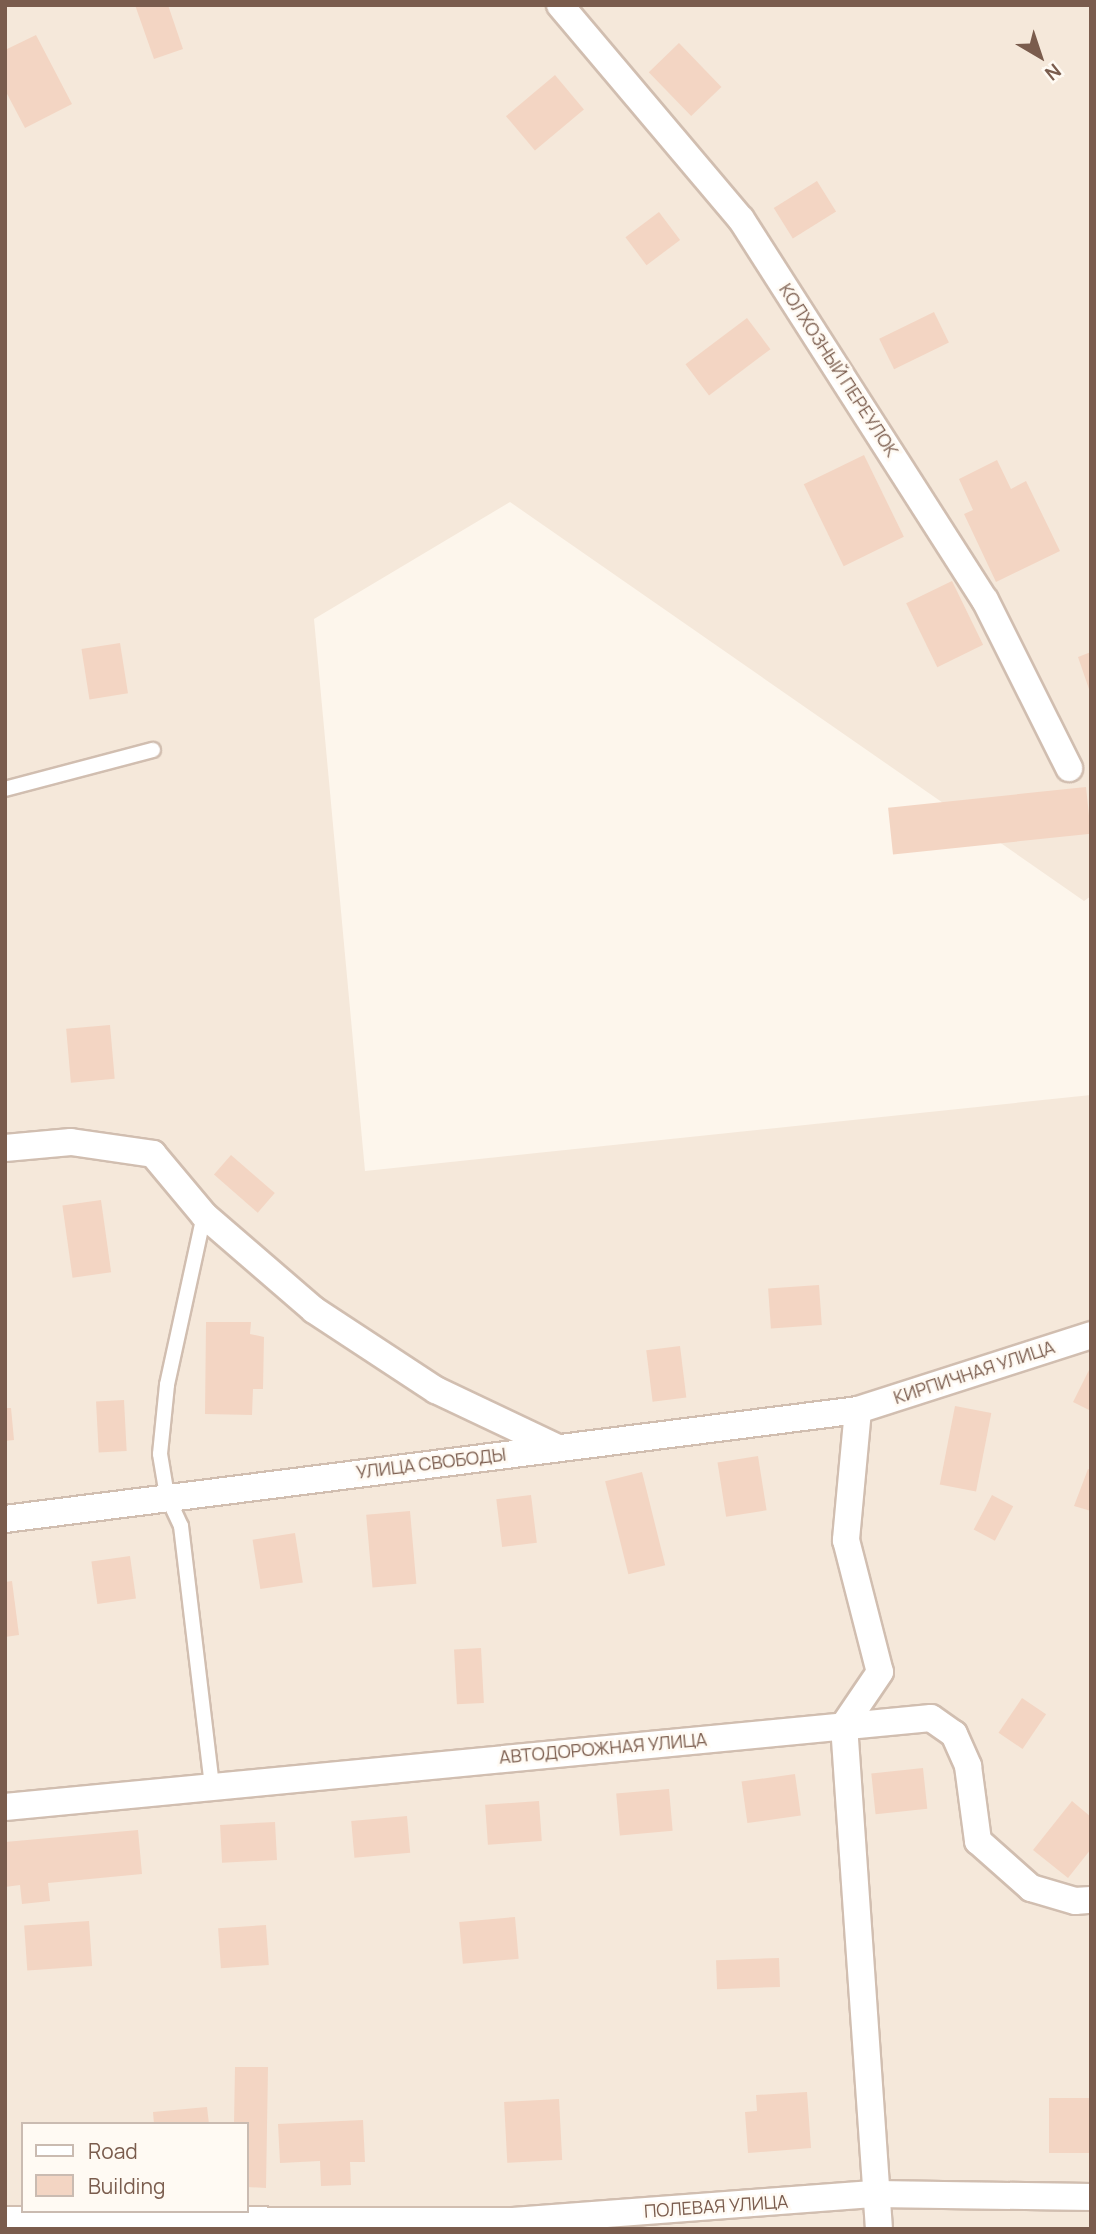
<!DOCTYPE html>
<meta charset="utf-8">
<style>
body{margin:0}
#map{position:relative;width:1096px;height:2234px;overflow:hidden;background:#fdf6ec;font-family:Manrope,sans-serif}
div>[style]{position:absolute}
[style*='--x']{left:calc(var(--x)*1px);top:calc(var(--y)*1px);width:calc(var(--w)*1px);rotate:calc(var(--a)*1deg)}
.residential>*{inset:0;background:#f5e8da}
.building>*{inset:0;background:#f3d5c3;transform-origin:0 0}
.roads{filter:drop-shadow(2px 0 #d1beb0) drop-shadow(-2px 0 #d1beb0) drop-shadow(0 2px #d1beb0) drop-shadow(0 -2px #d1beb0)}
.service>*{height:14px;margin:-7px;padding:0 7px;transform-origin:7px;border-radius:7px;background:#fff}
.minor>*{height:26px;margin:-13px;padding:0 13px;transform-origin:13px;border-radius:13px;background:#fff}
span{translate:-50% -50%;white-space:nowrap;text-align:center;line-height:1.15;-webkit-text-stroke:5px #fffaf3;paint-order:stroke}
.street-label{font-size:18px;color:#7a5c4d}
.frame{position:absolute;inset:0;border:7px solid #7a5c4d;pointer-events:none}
.legend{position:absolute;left:21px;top:2122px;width:228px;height:91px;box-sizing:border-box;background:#fffaf3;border:2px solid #cabbb1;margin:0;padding:9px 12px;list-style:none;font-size:21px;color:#7a5c4d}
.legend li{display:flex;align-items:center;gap:14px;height:35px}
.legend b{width:35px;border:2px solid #cabbb1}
.north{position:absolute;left:1005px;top:21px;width:70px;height:70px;-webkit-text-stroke:5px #fffaf3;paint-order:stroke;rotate:141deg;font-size:19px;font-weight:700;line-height:28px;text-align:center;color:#7a5c4d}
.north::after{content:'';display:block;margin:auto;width:24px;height:32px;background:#7a5c4d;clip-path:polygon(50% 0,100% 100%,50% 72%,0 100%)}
</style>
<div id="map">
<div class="residential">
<div style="clip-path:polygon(evenodd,5px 5px,1091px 5px,1091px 896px,1084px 901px,510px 502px,314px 619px,365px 1171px,1091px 1095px,1091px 2229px,5px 2229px,5px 5px,23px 2124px,247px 2124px,247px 2211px,23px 2211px,23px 2124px)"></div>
</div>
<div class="building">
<div style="clip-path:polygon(135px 5px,168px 5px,183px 49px,154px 59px)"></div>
<div style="clip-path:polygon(36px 35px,72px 104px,25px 128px,5px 90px,5px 50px)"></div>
<div style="left:679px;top:43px;width:61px;height:42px;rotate:46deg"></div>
<div style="left:555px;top:75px;width:45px;height:64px;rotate:50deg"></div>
<div style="left:817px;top:181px;width:36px;height:51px;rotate:58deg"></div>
<div style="left:659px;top:212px;width:35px;height:42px;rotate:53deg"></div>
<div style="left:934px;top:312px;width:34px;height:61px;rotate:64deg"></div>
<div style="left:747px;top:318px;width:39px;height:77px;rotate:53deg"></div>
<div style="left:864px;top:455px;width:91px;height:67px;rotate:64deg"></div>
<div style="clip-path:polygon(997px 460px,1011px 489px,1026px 481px,1060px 551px,996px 582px,964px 514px,973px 510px,959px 479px)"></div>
<div style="left:952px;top:581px;width:71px;height:51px;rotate:64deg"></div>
<div style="left:120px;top:643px;width:51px;height:39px;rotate:81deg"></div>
<div style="clip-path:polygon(1091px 652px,1091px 692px,1090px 692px,1078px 657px)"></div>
<div style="left:1086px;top:787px;width:47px;height:199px;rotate:84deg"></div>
<div style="left:110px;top:1025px;width:54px;height:44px;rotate:85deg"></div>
<div style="left:231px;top:1155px;width:58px;height:26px;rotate:41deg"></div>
<div style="left:101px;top:1200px;width:73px;height:39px;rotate:82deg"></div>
<div style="left:819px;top:1285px;width:40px;height:51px;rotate:86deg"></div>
<div style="clip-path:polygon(206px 1322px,251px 1322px,250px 1334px,264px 1337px,263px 1389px,253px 1389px,252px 1415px,205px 1414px)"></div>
<div style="left:680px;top:1346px;width:52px;height:34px;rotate:83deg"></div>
<div style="clip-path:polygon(1091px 1366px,1091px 1411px,1073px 1402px)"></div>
<div style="left:124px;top:1400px;width:51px;height:28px;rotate:87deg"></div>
<div style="left:955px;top:1406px;width:37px;height:80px;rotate:11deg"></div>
<div style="clip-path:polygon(5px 1408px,11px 1408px,14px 1440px,5px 1441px)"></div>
<div style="left:758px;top:1456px;width:55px;height:41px;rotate:81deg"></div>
<div style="clip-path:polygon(1088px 1469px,1091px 1470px,1091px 1511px,1074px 1506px)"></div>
<div style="left:642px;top:1472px;width:96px;height:38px;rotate:76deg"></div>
<div style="left:531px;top:1495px;width:48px;height:35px;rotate:83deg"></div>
<div style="left:992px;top:1495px;width:24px;height:39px;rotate:28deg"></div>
<div style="left:410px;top:1511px;width:73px;height:44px;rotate:85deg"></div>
<div style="left:295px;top:1533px;width:50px;height:43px;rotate:81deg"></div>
<div style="left:130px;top:1556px;width:43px;height:39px;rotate:82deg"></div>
<div style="clip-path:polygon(12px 1581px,19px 1635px,5px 1637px,5px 1582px)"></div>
<div style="left:481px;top:1648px;width:55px;height:27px;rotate:87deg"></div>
<div style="left:1022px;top:1698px;width:29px;height:42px;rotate:34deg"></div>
<div style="left:923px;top:1768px;width:41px;height:52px;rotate:84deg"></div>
<div style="left:795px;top:1774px;width:42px;height:54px;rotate:82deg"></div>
<div style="left:669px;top:1789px;width:42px;height:53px;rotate:85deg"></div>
<div style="left:539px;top:1801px;width:40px;height:54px;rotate:86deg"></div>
<div style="clip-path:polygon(1072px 1801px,1091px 1817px,1091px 1849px,1068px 1878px,1033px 1850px)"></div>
<div style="left:407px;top:1816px;width:37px;height:56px;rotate:85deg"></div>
<div style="left:275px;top:1822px;width:38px;height:55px;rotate:87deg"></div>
<div style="clip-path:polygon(138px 1830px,142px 1874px,48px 1883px,50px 1901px,22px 1904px,20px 1885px,5px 1887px,5px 1842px)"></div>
<div style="left:515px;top:1917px;width:42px;height:56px;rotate:85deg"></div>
<div style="left:89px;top:1921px;width:45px;height:65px;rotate:86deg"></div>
<div style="left:266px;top:1925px;width:40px;height:48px;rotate:86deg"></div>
<div style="left:779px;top:1958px;width:29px;height:63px;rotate:88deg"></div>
<div style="clip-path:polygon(235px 2067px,268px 2067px,266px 2188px,247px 2187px,247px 2124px,234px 2124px)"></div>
<div style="clip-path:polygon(807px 2092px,811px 2148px,748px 2153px,745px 2112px,757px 2111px,756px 2095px)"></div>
<div style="left:1049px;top:2098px;width:42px;height:55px"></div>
<div style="left:559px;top:2099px;width:61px;height:55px;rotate:87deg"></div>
<div style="clip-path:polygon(207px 2107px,209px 2124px,154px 2124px,153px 2112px)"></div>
<div style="clip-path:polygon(363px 2120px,365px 2162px,350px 2162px,351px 2185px,321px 2186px,320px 2161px,280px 2163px,278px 2124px)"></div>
</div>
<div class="roads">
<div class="service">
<div style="--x:5;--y:789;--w:153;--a:-14.8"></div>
<div style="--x:204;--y:1215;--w:174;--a:102.3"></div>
<div style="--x:167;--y:1385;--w:69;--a:95.8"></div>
<div style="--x:160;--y:1454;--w:43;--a:80.5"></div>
<div style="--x:167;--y:1496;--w:33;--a:65"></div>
<div style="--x:181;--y:1526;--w:261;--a:83.2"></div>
</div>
<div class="minor">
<div style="--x:560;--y:5;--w:280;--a:49.8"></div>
<div style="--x:741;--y:219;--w:452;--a:57.4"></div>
<div style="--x:985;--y:600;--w:188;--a:63.4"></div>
<div style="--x:5;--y:1148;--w:66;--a:-5.2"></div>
<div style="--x:71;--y:1142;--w:83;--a:8.3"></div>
<div style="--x:153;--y:1154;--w:80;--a:50.1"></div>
<div style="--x:204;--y:1215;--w:145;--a:40.8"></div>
<div style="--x:314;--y:1310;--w:146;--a:33.3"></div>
<div style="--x:436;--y:1390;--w:133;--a:25.4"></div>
<div style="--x:858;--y:1410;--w:131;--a:95.3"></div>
<div style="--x:846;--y:1540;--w:136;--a:75.6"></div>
<div style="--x:880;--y:1672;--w:64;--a:124.2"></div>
<div style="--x:844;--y:1725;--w:505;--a:86.03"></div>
<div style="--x:5;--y:1519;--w:860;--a:-7.28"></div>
<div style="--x:858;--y:1410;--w:245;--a:-17.8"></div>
<div style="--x:5;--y:1807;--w:930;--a:-5.49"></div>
<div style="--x:931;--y:1718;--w:28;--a:35"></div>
<div style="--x:954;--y:1734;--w:35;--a:66"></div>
<div style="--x:968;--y:1766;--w:76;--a:82.4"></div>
<div style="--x:978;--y:1841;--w:71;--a:41.6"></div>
<div style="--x:1031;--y:1888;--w:46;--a:16.5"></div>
<div style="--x:1075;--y:1901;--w:16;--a:-4"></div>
<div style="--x:5;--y:2220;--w:508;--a:0.11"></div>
<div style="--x:513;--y:2221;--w:364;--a:-4.3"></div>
<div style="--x:876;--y:2194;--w:215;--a:0.8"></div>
</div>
</div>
<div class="street-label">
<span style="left:839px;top:370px;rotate:57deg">КОЛХОЗНЫЙ ПЕРЕУЛОК</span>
<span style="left:974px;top:1372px;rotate:-18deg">КИРПИЧНАЯ УЛИЦА</span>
<span style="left:431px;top:1463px;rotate:-7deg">УЛИЦА СВОБОДЫ</span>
<span style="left:603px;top:1748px;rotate:-5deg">АВТОДОРОЖНАЯ УЛИЦА</span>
<span style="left:716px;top:2206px;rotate:-4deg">ПОЛЕВАЯ УЛИЦА</span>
</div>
<div class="frame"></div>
<ul class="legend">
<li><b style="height:9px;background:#fff"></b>Road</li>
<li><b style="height:19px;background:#f3d5c3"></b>Building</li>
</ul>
<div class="north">N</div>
</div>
